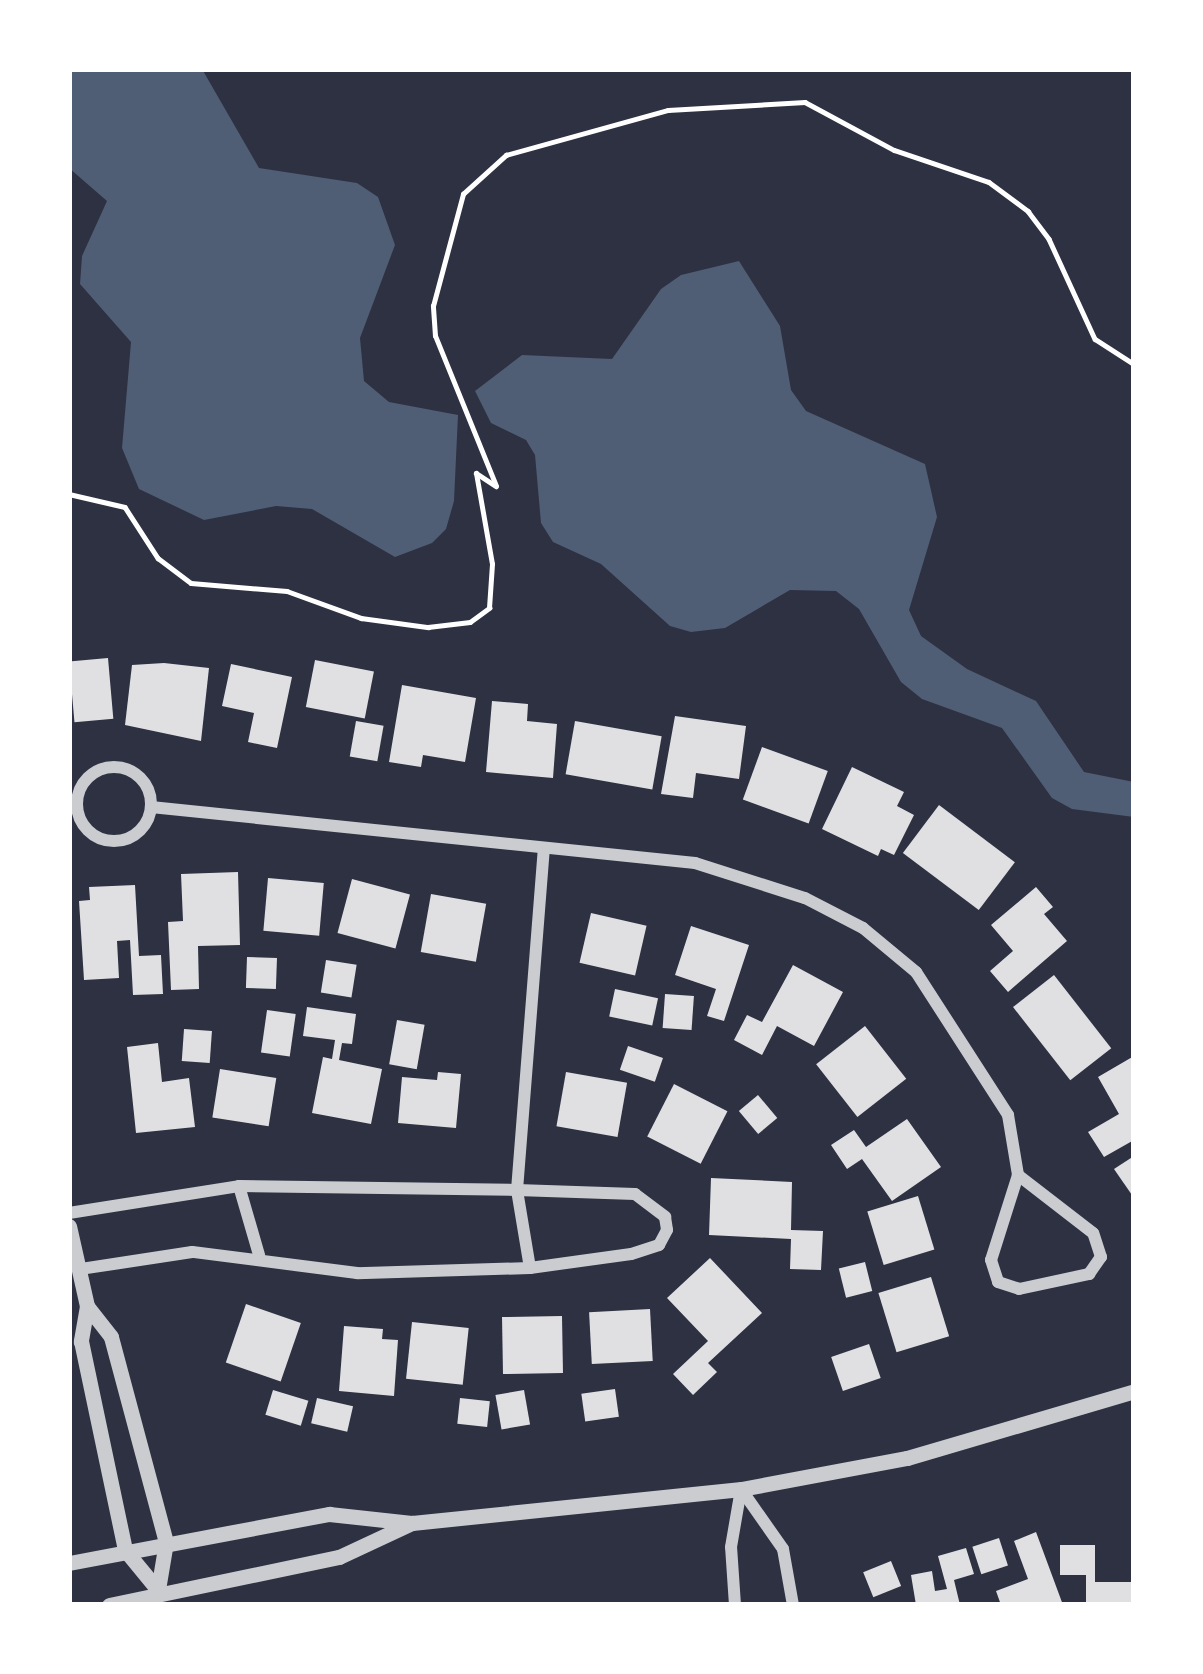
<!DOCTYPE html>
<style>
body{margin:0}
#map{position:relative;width:1203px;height:1674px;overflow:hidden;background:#2d3142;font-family:"Nunito Sans",sans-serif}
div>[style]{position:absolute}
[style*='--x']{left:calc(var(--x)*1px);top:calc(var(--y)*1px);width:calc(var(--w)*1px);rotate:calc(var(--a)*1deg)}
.water>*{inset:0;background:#4f5d75}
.building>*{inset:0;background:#e0e0e3;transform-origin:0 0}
.path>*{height:4.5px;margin:-2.25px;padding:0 2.25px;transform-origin:2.25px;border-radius:2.25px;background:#fff}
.minor>*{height:12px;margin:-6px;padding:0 6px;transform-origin:6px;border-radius:6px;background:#caccd0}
.minor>.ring{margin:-6px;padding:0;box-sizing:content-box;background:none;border:12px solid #caccd0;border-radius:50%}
.tertiary>*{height:15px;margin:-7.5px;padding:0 7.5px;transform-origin:7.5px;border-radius:7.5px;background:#caccd0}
span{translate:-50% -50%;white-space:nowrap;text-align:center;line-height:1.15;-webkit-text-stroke:9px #fff;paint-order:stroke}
.frame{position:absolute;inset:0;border:72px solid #fff;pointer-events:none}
</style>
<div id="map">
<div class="water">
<div style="clip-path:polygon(69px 69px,202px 69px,259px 168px,357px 183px,378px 197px,395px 245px,360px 338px,364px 381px,389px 402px,458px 415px,454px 501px,446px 529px,432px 543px,395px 557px,312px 509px,276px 506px,204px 520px,139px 489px,122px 448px,131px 342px,80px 284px,82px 256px,107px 201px,69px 168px)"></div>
<div style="clip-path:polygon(739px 261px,780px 326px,791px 390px,806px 411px,925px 464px,937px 517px,909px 610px,921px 636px,967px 669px,1036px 701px,1084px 772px,1134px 782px,1134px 817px,1072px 809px,1052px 798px,1002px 728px,922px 699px,901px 682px,859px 609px,836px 591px,790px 590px,725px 628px,691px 632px,670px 626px,601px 564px,553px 542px,541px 523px,535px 455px,526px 440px,491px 423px,475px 391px,522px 355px,612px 359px,661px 289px,681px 275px)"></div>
</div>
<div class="building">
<div style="left:108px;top:658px;width:61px;height:39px;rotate:85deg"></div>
<div style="left:315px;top:660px;width:60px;height:48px;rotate:11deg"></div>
<div style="clip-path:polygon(164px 663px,209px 668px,201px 741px,125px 725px,132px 665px)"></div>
<div style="clip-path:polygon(231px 664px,292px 677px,277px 748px,248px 742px,254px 713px,222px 706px)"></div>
<div style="clip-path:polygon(402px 685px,476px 698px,465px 762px,423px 755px,421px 767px,389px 762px)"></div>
<div style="clip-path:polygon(492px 701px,528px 704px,527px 721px,557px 724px,553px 778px,486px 772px)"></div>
<div style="clip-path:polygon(675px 716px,746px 726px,739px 779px,696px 773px,693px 798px,661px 794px)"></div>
<div style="left:356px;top:721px;width:28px;height:36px;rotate:10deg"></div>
<div style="left:575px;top:721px;width:88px;height:54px;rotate:10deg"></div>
<div style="left:762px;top:747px;width:70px;height:56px;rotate:20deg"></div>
<div style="clip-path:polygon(852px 767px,904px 792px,897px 806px,914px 815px,894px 855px,881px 849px,878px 856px,822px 829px)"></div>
<div style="left:939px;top:805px;width:95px;height:60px;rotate:37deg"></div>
<div style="clip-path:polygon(238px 872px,240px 945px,198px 946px,199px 989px,171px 990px,168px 922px,183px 921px,181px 874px)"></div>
<div style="left:268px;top:878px;width:56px;height:53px;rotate:5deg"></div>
<div style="left:352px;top:879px;width:60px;height:56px;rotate:15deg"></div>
<div style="clip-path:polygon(135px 885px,139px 956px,161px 955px,163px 994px,133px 995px,130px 940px,117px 941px,119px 978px,84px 980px,79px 901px,90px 900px,89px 887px)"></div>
<div style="clip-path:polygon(1036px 887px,1053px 907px,1044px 914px,1067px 941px,1008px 992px,990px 971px,1013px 951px,991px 925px)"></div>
<div style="left:431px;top:894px;width:56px;height:59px;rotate:10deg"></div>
<div style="left:591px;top:913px;width:57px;height:51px;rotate:13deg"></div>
<div style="clip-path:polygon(691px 926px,749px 945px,724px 1021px,707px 1016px,716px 989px,675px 975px)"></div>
<div style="left:247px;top:957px;width:30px;height:31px;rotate:2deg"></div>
<div style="left:326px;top:960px;width:31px;height:33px;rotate:9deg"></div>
<div style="clip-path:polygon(793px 965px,843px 992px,814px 1046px,777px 1026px,762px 1055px,734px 1040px,747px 1015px,762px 1022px)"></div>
<div style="left:1054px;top:975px;width:93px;height:52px;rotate:52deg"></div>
<div style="left:615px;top:989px;width:44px;height:28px;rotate:12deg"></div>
<div style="left:665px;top:994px;width:29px;height:34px;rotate:4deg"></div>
<div style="clip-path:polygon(307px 1007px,356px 1014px,352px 1044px,342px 1043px,339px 1060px,382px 1069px,371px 1124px,312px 1113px,323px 1057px,332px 1059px,335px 1040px,303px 1036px)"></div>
<div style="left:267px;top:1010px;width:29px;height:43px;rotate:8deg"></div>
<div style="left:397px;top:1020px;width:28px;height:45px;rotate:10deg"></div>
<div style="left:865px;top:1026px;width:67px;height:62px;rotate:52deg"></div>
<div style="left:184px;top:1029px;width:28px;height:32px;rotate:4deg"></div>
<div style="clip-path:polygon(158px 1043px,162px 1082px,189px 1078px,195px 1127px,136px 1133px,127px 1047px)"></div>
<div style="left:628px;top:1046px;width:37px;height:25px;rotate:19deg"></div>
<div style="clip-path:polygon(1134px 1056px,1134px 1140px,1104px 1157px,1088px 1132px,1119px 1114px,1098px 1077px)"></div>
<div style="left:220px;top:1069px;width:57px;height:49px;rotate:9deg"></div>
<div style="clip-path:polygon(438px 1072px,461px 1074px,456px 1128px,398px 1123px,402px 1077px,437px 1080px)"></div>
<div style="left:566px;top:1072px;width:62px;height:55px;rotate:10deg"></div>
<div style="left:674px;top:1084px;width:60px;height:59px;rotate:27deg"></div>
<div style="left:758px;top:1095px;width:30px;height:25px;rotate:50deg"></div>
<div style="clip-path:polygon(907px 1119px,941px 1167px,892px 1201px,862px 1159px,847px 1169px,831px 1145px,854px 1130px,866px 1147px)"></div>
<div style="clip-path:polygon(1134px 1156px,1134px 1198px,1114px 1169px)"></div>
<div style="clip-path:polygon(711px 1178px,792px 1182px,791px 1230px,823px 1231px,821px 1270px,790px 1269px,791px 1239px,709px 1235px)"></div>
<div style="left:918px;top:1196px;width:56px;height:53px;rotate:73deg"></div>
<div style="clip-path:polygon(710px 1258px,762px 1313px,708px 1363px,717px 1372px,693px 1395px,673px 1374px,708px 1341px,667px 1298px)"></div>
<div style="left:865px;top:1262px;width:30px;height:27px;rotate:76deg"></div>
<div style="left:931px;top:1277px;width:62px;height:55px;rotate:73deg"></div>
<div style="left:246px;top:1304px;width:58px;height:62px;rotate:19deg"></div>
<div style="left:650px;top:1309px;width:52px;height:61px;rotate:87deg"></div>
<div style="left:562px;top:1316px;width:57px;height:60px;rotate:89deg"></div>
<div style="left:412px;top:1322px;width:57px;height:57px;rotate:6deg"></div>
<div style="clip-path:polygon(344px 1326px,383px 1329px,382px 1339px,398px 1340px,394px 1396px,339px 1391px)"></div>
<div style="left:869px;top:1344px;width:36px;height:40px;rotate:71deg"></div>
<div style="left:615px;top:1389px;width:28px;height:34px;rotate:82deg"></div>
<div style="left:273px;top:1390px;width:37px;height:26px;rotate:17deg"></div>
<div style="left:524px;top:1390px;width:35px;height:29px;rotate:80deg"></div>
<div style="left:317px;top:1398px;width:37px;height:26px;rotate:13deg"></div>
<div style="left:460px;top:1398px;width:30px;height:26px;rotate:6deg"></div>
<div style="clip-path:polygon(1036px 1532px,1063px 1605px,1001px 1605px,996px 1591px,1028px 1579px,1014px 1541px)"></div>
<div style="left:999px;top:1538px;width:29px;height:28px;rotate:72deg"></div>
<div style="clip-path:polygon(1060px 1545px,1095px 1545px,1095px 1582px,1134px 1582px,1134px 1605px,1086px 1605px,1086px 1575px,1060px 1575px)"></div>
<div style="clip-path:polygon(966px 1548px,974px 1574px,954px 1580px,960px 1605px,916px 1605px,911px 1575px,932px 1571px,935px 1591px,947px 1589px,938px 1556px)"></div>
<div style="left:891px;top:1561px;width:27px;height:30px;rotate:68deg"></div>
</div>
<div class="path">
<div style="--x:69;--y:494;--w:57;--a:13.1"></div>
<div style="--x:125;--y:507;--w:61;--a:57.1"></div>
<div style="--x:158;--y:558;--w:41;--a:37.1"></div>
<div style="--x:191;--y:583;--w:96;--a:4.8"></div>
<div style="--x:287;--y:591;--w:79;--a:20"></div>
<div style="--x:361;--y:618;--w:68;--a:7.7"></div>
<div style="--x:428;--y:627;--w:42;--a:-6.8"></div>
<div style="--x:470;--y:622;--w:24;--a:-36"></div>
<div style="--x:489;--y:608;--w:44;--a:-86.1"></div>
<div style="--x:492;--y:564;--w:92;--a:-100"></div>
<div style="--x:476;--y:473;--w:24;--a:33"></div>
<div style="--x:496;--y:486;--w:162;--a:-112.1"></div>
<div style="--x:435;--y:336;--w:30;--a:-94"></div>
<div style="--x:433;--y:306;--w:116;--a:-75"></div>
<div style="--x:463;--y:194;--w:58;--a:-42.2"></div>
<div style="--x:506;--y:155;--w:168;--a:-15.5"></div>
<div style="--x:668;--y:110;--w:137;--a:-3.3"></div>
<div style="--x:805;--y:102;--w:101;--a:28.3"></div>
<div style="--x:894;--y:150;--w:100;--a:18.6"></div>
<div style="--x:989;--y:182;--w:49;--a:36.6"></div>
<div style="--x:1028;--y:211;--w:35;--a:53"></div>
<div style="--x:1049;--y:239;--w:110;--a:65.3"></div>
<div style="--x:1095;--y:339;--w:46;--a:32.7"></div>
</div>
<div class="minor">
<div class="ring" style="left:77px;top:767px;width:62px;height:62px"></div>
<div style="--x:151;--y:807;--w:547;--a:5.88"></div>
<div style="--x:695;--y:863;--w:115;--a:17.7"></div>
<div style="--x:805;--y:898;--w:65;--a:27.3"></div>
<div style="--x:863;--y:928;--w:69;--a:39.7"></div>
<div style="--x:916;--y:972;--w:170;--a:57.2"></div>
<div style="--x:1008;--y:1115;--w:61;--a:80.5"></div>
<div style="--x:1018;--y:1175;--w:89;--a:107.6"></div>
<div style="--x:991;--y:1260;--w:23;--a:72"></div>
<div style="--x:998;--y:1282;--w:22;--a:18"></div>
<div style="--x:1019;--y:1289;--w:72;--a:-12.1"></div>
<div style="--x:1089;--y:1274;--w:21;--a:-55"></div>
<div style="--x:1101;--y:1257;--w:25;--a:-108"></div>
<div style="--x:1093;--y:1233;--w:95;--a:-142.3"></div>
<div style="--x:239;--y:1186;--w:72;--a:73.8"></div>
<div style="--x:69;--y:1213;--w:172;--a:-9"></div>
<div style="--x:239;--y:1186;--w:278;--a:0.8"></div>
<div style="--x:517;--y:1190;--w:118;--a:1.9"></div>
<div style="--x:635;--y:1194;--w:38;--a:37"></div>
<div style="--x:665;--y:1217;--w:13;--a:81"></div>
<div style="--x:667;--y:1230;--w:17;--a:118"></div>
<div style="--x:659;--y:1245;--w:29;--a:162"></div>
<div style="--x:631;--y:1254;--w:102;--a:172.1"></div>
<div style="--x:530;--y:1268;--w:173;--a:178.3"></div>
<div style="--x:357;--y:1273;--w:166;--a:-172.7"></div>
<div style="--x:192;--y:1252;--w:112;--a:171.3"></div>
<div style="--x:530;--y:1268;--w:79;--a:-99.5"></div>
<div style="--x:517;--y:1190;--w:342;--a:-85.5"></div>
<div style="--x:741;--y:1489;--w:73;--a:55"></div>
<div style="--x:783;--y:1549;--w:57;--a:79.9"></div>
<div style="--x:735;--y:1605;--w:58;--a:-93.9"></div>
<div style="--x:731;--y:1547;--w:59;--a:-80.2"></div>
</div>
<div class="tertiary">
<div style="--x:69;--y:1226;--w:82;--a:77.3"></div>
<div style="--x:87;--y:1306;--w:36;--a:100"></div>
<div style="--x:81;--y:1341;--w:214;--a:78.1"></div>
<div style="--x:125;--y:1550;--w:52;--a:50.5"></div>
<div style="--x:87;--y:1306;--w:39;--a:52"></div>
<div style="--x:111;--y:1337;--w:212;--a:75"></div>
<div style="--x:166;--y:1542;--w:49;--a:99.5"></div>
<div style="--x:69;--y:1563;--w:265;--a:-10.7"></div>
<div style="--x:329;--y:1514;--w:83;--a:6.2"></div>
<div style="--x:412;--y:1523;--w:331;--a:-5.9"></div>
<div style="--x:741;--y:1489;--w:169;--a:-10.6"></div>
<div style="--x:907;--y:1458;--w:237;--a:-16.4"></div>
<div style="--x:109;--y:1605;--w:235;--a:-11.8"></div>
<div style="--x:339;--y:1557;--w:81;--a:-25"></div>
</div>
<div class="frame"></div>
</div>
